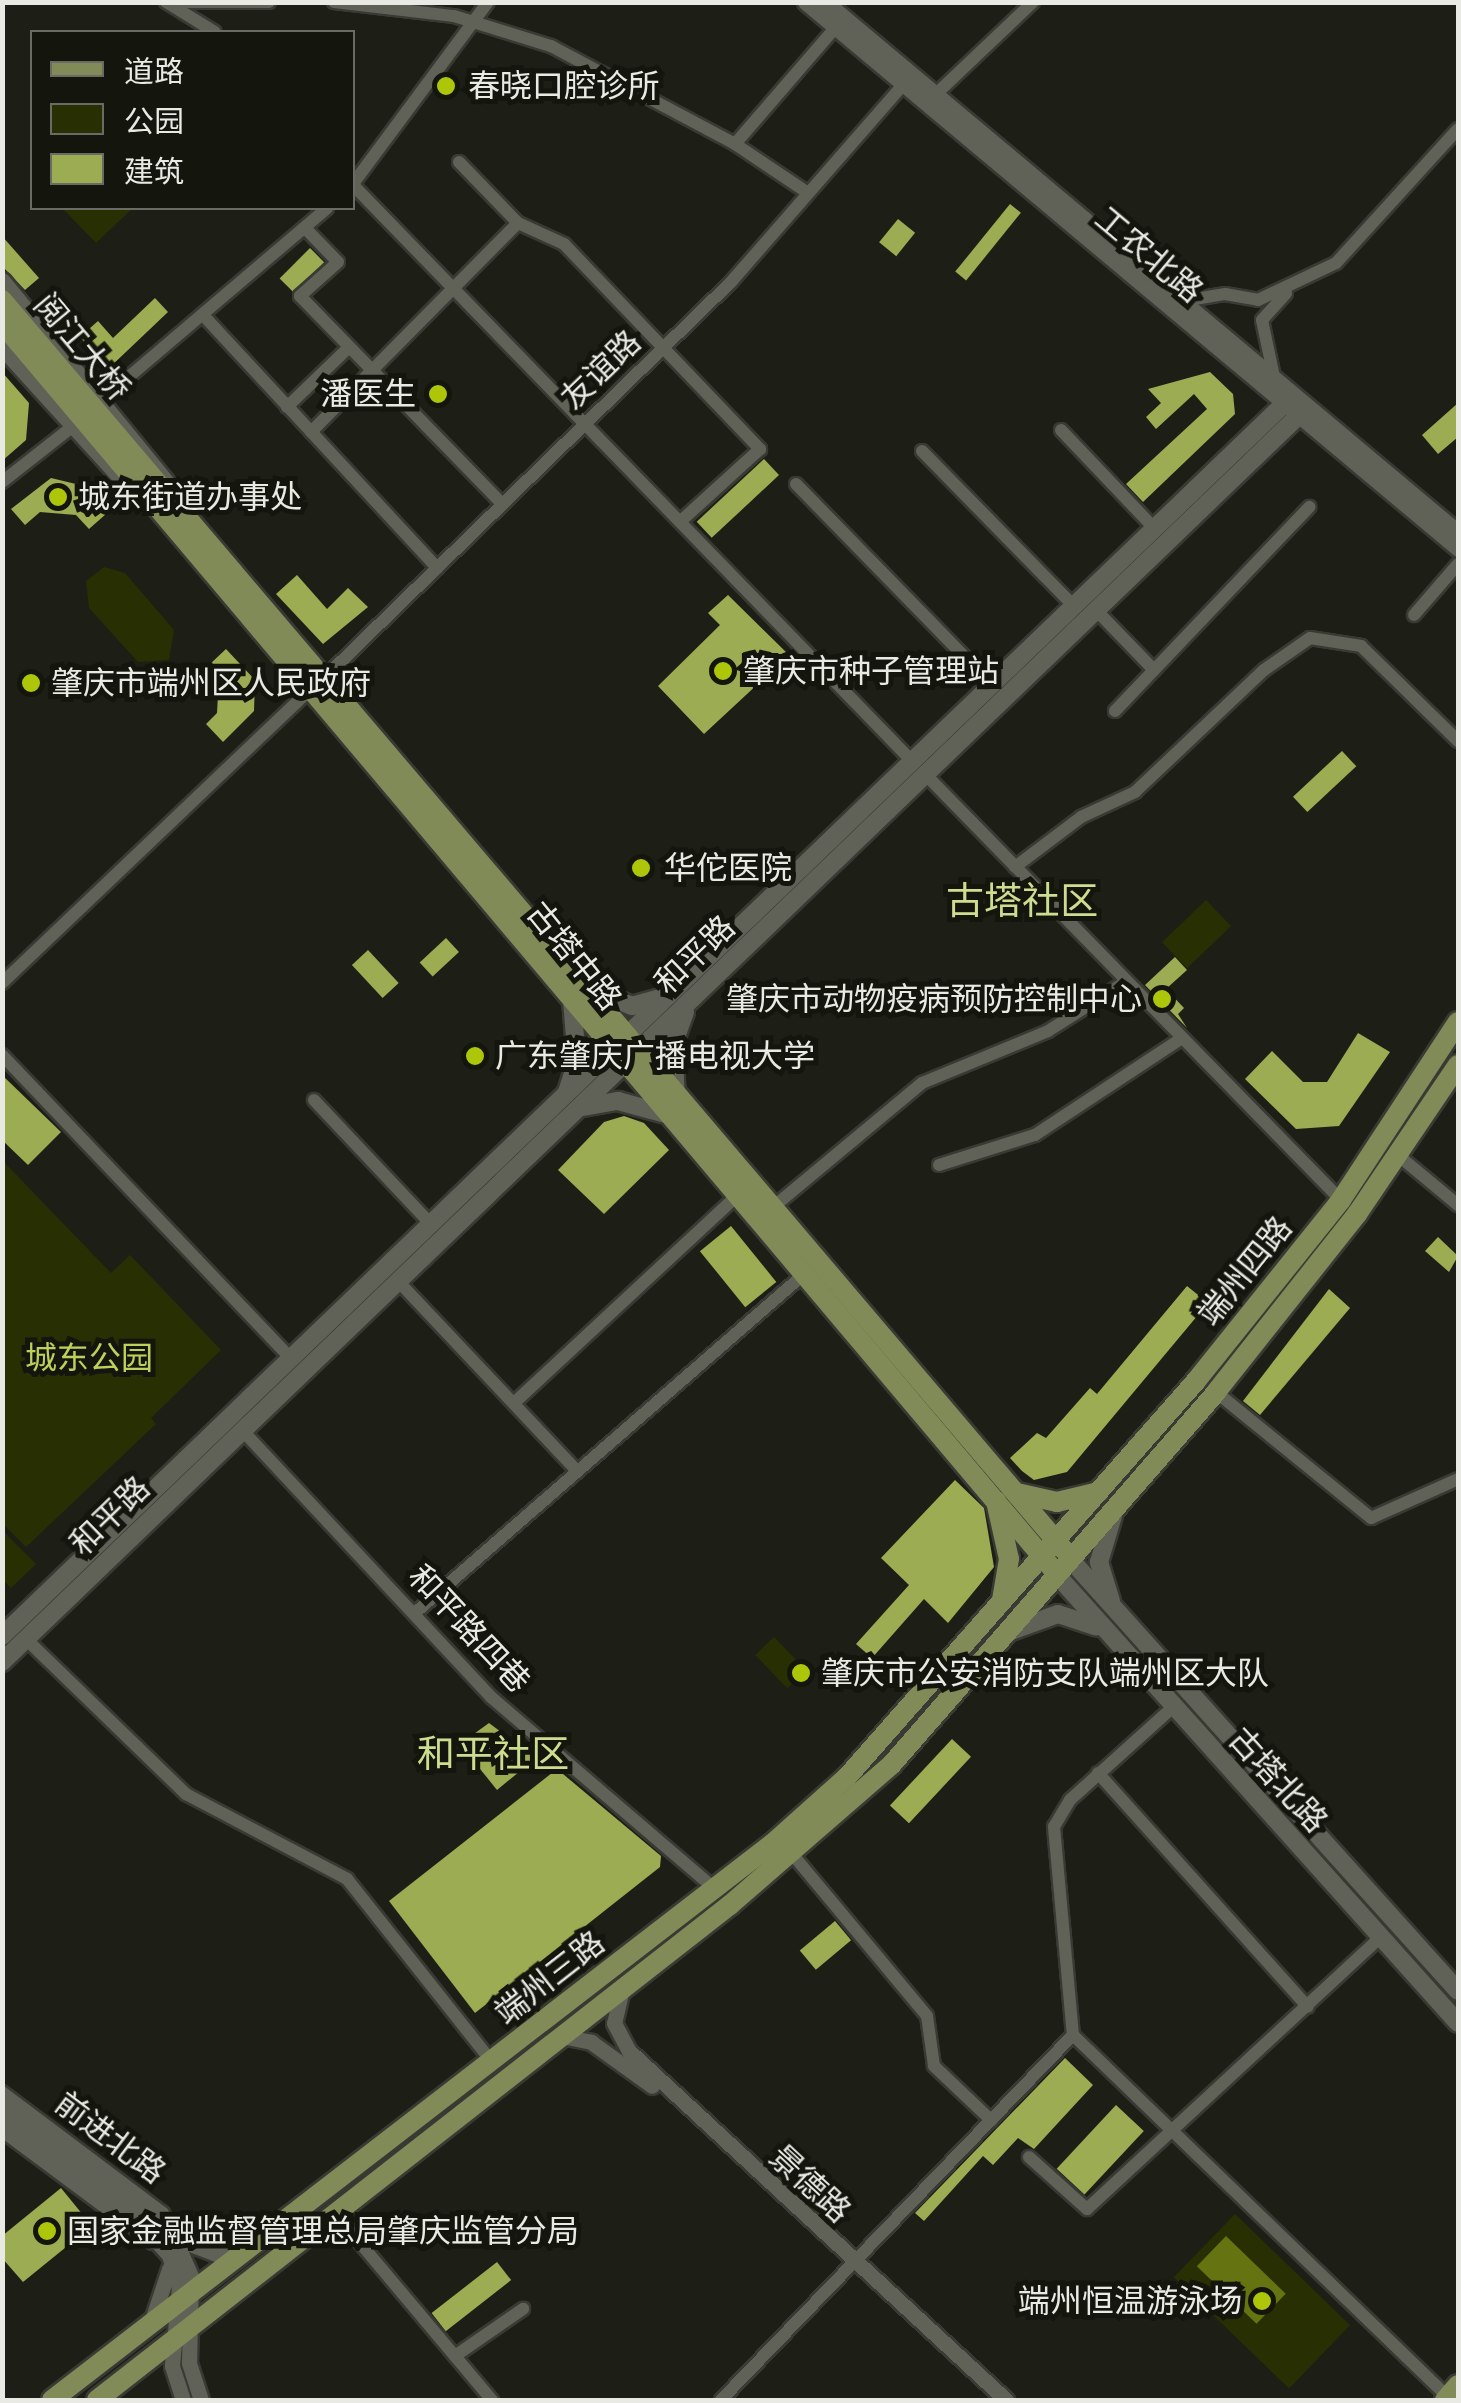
<!DOCTYPE html>
<meta charset="utf-8">
<style>
body{margin:0}
#map{position:relative;width:1461px;height:2403px;overflow:hidden;background:#1d1f17;font-family:"Asap Condensed","Noto Sans SC",sans-serif}
div>[style]{position:absolute}
[style*='--x']{left:calc(var(--x)*1px);top:calc(var(--y)*1px);width:calc(var(--w)*1px);rotate:calc(var(--a)*1deg)}
.green>*{inset:0;background:#282f02;transform-origin:0 0}
.water>*{inset:0;background:#657310;transform-origin:0 0}
.building>*{inset:0;background:#9cac52;transform-origin:0 0}
.roads{filter:drop-shadow(2px 0 #3a3a34) drop-shadow(-2px 0 #3a3a34) drop-shadow(0 2px #3a3a34) drop-shadow(0 -2px #3a3a34)}
.minor>*{height:12px;margin:-6px;padding:0 6px;transform-origin:6px;border-radius:6px;background:#606258}
.tertiary>*{height:15px;margin:-7.5px;padding:0 7.5px;transform-origin:7.5px;border-radius:7.5px;background:#606258}
.secondary>*{height:18px;margin:-9px;padding:0 9px;transform-origin:9px;border-radius:9px;background:#606258}
.primary>*{height:20px;margin:-10px;padding:0 10px;transform-origin:10px;border-radius:10px;background:#818b57}
.dots>*{width:28px;height:28px;translate:-50% -50%;box-sizing:border-box;border:5px solid #14160e;border-radius:50%}
span{translate:-50% -50%;white-space:nowrap;text-align:center;line-height:1.15;-webkit-text-stroke:10px #14160e;paint-order:stroke}
.poi-label{font-size:32px;color:#e9eae4}
.left{translate:0 -50%;text-align:left}
.right{translate:-100% -50%;text-align:right}
.street-label{font-size:32px;color:#e9eae4}
.park-label{font-size:32px;color:#bcd15a}
.quarter-label{font-size:38px;color:#cddd90}
.frame{position:absolute;inset:0;border:5px solid #e9eae4;pointer-events:none}
.legend{position:absolute;left:30px;top:30px;width:325px;height:180px;box-sizing:border-box;background:#14160e;border:2px solid #696b64;margin:0;padding:12px 18px;list-style:none;font-size:30px;color:#e9eae4}
.legend li{display:flex;align-items:center;gap:20px;height:50px}
.legend b{width:50px;border:2px solid #696b64}
</style>
<div id="map">
<div class="green">
<div style="clip-path:polygon(62px 208px,133px 208px,96px 243px)"></div>
<div style="clip-path:polygon(104px 567px,125px 573px,174px 630px,169px 660px,138px 662px,89px 608px,86px 581px)"></div>
<div style="left:1206px;top:900px;width:36px;height:61px;rotate:46deg"></div>
<div style="clip-path:polygon(2px 1160px,111px 1273px,130px 1255px,221px 1350px,151px 1418px,156px 1424px,26px 1547px,3px 1524px)"></div>
<div style="clip-path:polygon(2px 1530px,36px 1564px,11px 1588px,3px 1580px)"></div>
<div style="left:774px;top:1637px;width:46px;height:26px;rotate:46deg"></div>
<div style="left:1235px;top:2214px;width:160px;height:88px;rotate:44deg"></div>
</div>
<div class="water">
<div style="left:1226px;top:2236px;width:83px;height:42px;rotate:44deg"></div>
</div>
<div class="building">
<div style="left:1010px;top:204px;width:14px;height:87px;rotate:39deg"></div>
<div style="left:898px;top:219px;width:22px;height:30px;rotate:39deg"></div>
<div style="clip-path:polygon(2px 236px,39px 278px,25px 290px,2px 266px)"></div>
<div style="left:310px;top:248px;width:20px;height:43px;rotate:45deg"></div>
<div style="clip-path:polygon(155px 298px,168px 312px,108px 369px,80px 337px,98px 321px,113px 338px)"></div>
<div style="clip-path:polygon(2px 372px,29px 403px,26px 440px,2px 461px)"></div>
<div style="clip-path:polygon(1210px 372px,1233px 394px,1235px 414px,1143px 502px,1126px 484px,1207px 409px,1194px 394px,1156px 429px,1146px 417px,1161px 403px,1148px 389px)"></div>
<div style="clip-path:polygon(1458px 403px,1458px 437px,1438px 454px,1422px 435px)"></div>
<div style="left:764px;top:459px;width:22px;height:92px;rotate:47deg"></div>
<div style="clip-path:polygon(51px 478px,80px 485px,106px 514px,89px 529px,76px 515px,40px 512px,25px 525px,11px 509px)"></div>
<div style="clip-path:polygon(297px 575px,327px 609px,348px 588px,368px 607px,323px 644px,276px 594px)"></div>
<div style="clip-path:polygon(728px 595px,789px 655px,704px 734px,658px 686px,720px 625px,708px 613px)"></div>
<div style="clip-path:polygon(226px 649px,255px 680px,254px 711px,223px 742px,206px 724px,217px 713px,219px 676px,209px 665px)"></div>
<div style="left:1342px;top:751px;width:21px;height:67px;rotate:47deg"></div>
<div style="left:446px;top:938px;width:19px;height:36px;rotate:47deg"></div>
<div style="left:368px;top:950px;width:45px;height:22px;rotate:47deg"></div>
<div style="clip-path:polygon(1175px 957px,1187px 970px,1166px 989px,1184px 1008px,1178px 1014px,1187px 1028px,1145px 985px)"></div>
<div style="clip-path:polygon(1358px 1033px,1390px 1052px,1339px 1126px,1296px 1129px,1245px 1079px,1272px 1051px,1303px 1082px,1327px 1082px)"></div>
<div style="clip-path:polygon(2px 1075px,61px 1132px,28px 1165px,2px 1140px)"></div>
<div style="clip-path:polygon(624px 1116px,644px 1123px,669px 1150px,604px 1214px,558px 1170px,604px 1122px)"></div>
<div style="left:731px;top:1226px;width:72px;height:40px;rotate:51deg"></div>
<div style="clip-path:polygon(1438px 1237px,1458px 1256px,1449px 1272px,1425px 1251px)"></div>
<div style="clip-path:polygon(1187px 1286px,1208px 1303px,1067px 1472px,1034px 1480px,1022px 1471px,1010px 1458px,1037px 1433px,1046px 1438px,1090px 1388px,1097px 1394px)"></div>
<div style="clip-path:polygon(1329px 1289px,1350px 1308px,1260px 1415px,1243px 1401px)"></div>
<div style="clip-path:polygon(955px 1480px,984px 1508px,994px 1567px,948px 1623px,924px 1599px,872px 1658px,856px 1644px,909px 1585px,881px 1558px)"></div>
<div style="clip-path:polygon(489px 1723px,536px 1758px,497px 1790px,460px 1744px)"></div>
<div style="left:952px;top:1739px;width:26px;height:91px;rotate:43deg"></div>
<div style="clip-path:polygon(557px 1769px,661px 1856px,660px 1867px,475px 2013px,389px 1901px)"></div>
<div style="left:835px;top:1921px;width:25px;height:46px;rotate:50deg"></div>
<div style="clip-path:polygon(1065px 2058px,1093px 2085px,1034px 2149px,1018px 2138px,993px 2165px,983px 2156px,924px 2221px,915px 2213px)"></div>
<div style="left:1116px;top:2105px;width:38px;height:87px;rotate:43deg"></div>
<div style="clip-path:polygon(61px 2188px,92px 2226px,23px 2282px,2px 2258px,2px 2236px)"></div>
<div style="left:497px;top:2262px;width:23px;height:83px;rotate:52deg"></div>
</div>
<div class="roads">
<div class="minor">
<div style="--x:166;--y:2;--w:57;--a:31.5"></div>
<div style="--x:187;--y:2;--w:82;--a:0"></div>
<div style="--x:334;--y:2;--w:121;--a:6.7"></div>
<div style="--x:454;--y:16;--w:102;--a:17.2"></div>
<div style="--x:551;--y:46;--w:208;--a:28"></div>
<div style="--x:735;--y:144;--w:88;--a:33.9"></div>
<div style="--x:935;--y:95;--w:135;--a:-43.5"></div>
<div style="--x:735;--y:144;--w:153;--a:-49.2"></div>
<div style="--x:459;--y:162;--w:85;--a:46"></div>
<div style="--x:518;--y:223;--w:51;--a:24.5"></div>
<div style="--x:564;--y:244;--w:284;--a:46.3"></div>
<div style="--x:760;--y:449;--w:107;--a:137.7"></div>
<div style="--x:352;--y:184;--w:805;--a:45.86"></div>
<div style="--x:352;--y:185;--w:228;--a:-53.4"></div>
<div style="--x:305;--y:228;--w:47;--a:45.9"></div>
<div style="--x:338;--y:262;--w:51;--a:138.2"></div>
<div style="--x:300;--y:296;--w:290;--a:45.8"></div>
<div style="--x:1183;--y:301;--w:43;--a:-9.5"></div>
<div style="--x:1225;--y:294;--w:34;--a:10"></div>
<div style="--x:1258;--y:300;--w:86;--a:-25.4"></div>
<div style="--x:1336;--y:263;--w:181;--a:-47.7"></div>
<div style="--x:203;--y:315;--w:345;--a:47.2"></div>
<div style="--x:1274;--y:377;--w:58;--a:-101.9"></div>
<div style="--x:1262;--y:320;--w:36;--a:-48"></div>
<div style="--x:104;--y:398;--w:293;--a:-40.4"></div>
<div style="--x:287;--y:407;--w:85;--a:-44"></div>
<div style="--x:1061;--y:430;--w:135;--a:46.5"></div>
<div style="--x:311;--y:432;--w:294;--a:-45.3"></div>
<div style="--x:922;--y:451;--w:217;--a:45.6"></div>
<div style="--x:2;--y:482;--w:89;--a:-38.2"></div>
<div style="--x:796;--y:484;--w:281;--a:45.7"></div>
<div style="--x:1097;--y:611;--w:82;--a:46"></div>
<div style="--x:1414;--y:615;--w:67;--a:-49.2"></div>
<div style="--x:323;--y:679;--w:569;--a:-44.22"></div>
<div style="--x:731;--y:282;--w:260;--a:-48.9"></div>
<div style="--x:1115;--y:711;--w:282;--a:-46.4"></div>
<div style="--x:925;--y:774;--w:595;--a:45.68"></div>
<div style="--x:1015;--y:867;--w:83;--a:-37.1"></div>
<div style="--x:1081;--y:817;--w:60;--a:-24.8"></div>
<div style="--x:1135;--y:792;--w:178;--a:-43.4"></div>
<div style="--x:1264;--y:670;--w:56;--a:-34.8"></div>
<div style="--x:1310;--y:638;--w:52;--a:8.9"></div>
<div style="--x:1361;--y:646;--w:136;--a:44.4"></div>
<div style="--x:2;--y:983;--w:424;--a:-43.6"></div>
<div style="--x:2;--y:1055;--w:420;--a:46.4"></div>
<div style="--x:314;--y:1100;--w:172;--a:46.7"></div>
<div style="--x:1399;--y:1156;--w:77;--a:39.7"></div>
<div style="--x:939;--y:1165;--w:101;--a:-17.4"></div>
<div style="--x:1035;--y:1135;--w:173;--a:-33.4"></div>
<div style="--x:772;--y:1208;--w:195;--a:-39.8"></div>
<div style="--x:922;--y:1083;--w:136;--a:-22.4"></div>
<div style="--x:1048;--y:1031;--w:88;--a:-32.4"></div>
<div style="--x:398;--y:1281;--w:262;--a:46.7"></div>
<div style="--x:1216;--y:1392;--w:200;--a:39.1"></div>
<div style="--x:1371;--y:1518;--w:95;--a:-24.1"></div>
<div style="--x:514;--y:1403;--w:303;--a:-42.9"></div>
<div style="--x:243;--y:1431;--w:364;--a:47"></div>
<div style="--x:491;--y:1697;--w:295;--a:40.6"></div>
<div style="--x:416;--y:1612;--w:513;--a:-41.05"></div>
<div style="--x:26;--y:1639;--w:223;--a:44.1"></div>
<div style="--x:186;--y:1794;--w:182;--a:27.8"></div>
<div style="--x:347;--y:1879;--w:233;--a:51.6"></div>
<div style="--x:1172;--y:1708;--w:137;--a:138"></div>
<div style="--x:1070;--y:1800;--w:31;--a:121"></div>
<div style="--x:1054;--y:1827;--w:209;--a:84.8"></div>
<div style="--x:1073;--y:2035;--w:521;--a:43.99"></div>
<div style="--x:1098;--y:1773;--w:314;--a:48.1"></div>
<div style="--x:793;--y:1855;--w:209;--a:50.2"></div>
<div style="--x:927;--y:2016;--w:50;--a:82"></div>
<div style="--x:934;--y:2066;--w:79;--a:43.5"></div>
<div style="--x:2;--y:2092;--w:201;--a:36.9"></div>
<div style="--x:163;--y:2213;--w:24;--a:66"></div>
<div style="--x:2;--y:2131;--w:188;--a:36.6"></div>
<div style="--x:1029;--y:2157;--w:78;--a:41.9"></div>
<div style="--x:1087;--y:2209;--w:399;--a:-42.8"></div>
<div style="--x:334;--y:2212;--w:246;--a:50"></div>
<div style="--x:455;--y:2356;--w:83;--a:-34.7"></div>
<div style="--x:721;--y:2400;--w:507;--a:-46.04"></div>
</div>
<div class="tertiary">
<div style="--x:805;--y:2;--w:852;--a:39.95"></div>
<div style="--x:826;--y:2;--w:825;--a:39.98"></div>
<div style="--x:622;--y:1989;--w:35;--a:103"></div>
<div style="--x:614;--y:2023;--w:32;--a:62"></div>
<div style="--x:629;--y:2051;--w:514;--a:42.79"></div>
<div style="--x:561;--y:2036;--w:31;--a:11"></div>
<div style="--x:591;--y:2042;--w:75;--a:35.8"></div>
<div style="--x:2;--y:2104;--w:217;--a:37.7"></div>
<div style="--x:174;--y:2237;--w:43;--a:66.4"></div>
<div style="--x:191;--y:2276;--w:87;--a:91.3"></div>
<div style="--x:189;--y:2363;--w:39;--a:72"></div>
<div style="--x:2;--y:2120;--w:168;--a:36.5"></div>
<div style="--x:137;--y:2220;--w:47;--a:47.6"></div>
<div style="--x:169;--y:2255;--w:34;--a:73"></div>
<div style="--x:179;--y:2287;--w:79;--a:95.1"></div>
<div style="--x:172;--y:2366;--w:36;--a:72"></div>
<div style="--x:177;--y:2239;--w:42;--a:21"></div>
<div style="--x:216;--y:2254;--w:30;--a:-9"></div>
<div style="--x:153;--y:2317;--w:51;--a:-71.6"></div>
</div>
<div class="secondary">
<div style="--x:2;--y:282;--w:259;--a:50.8"></div>
<div style="--x:2;--y:346;--w:210;--a:47.7"></div>
<div style="--x:591;--y:989;--w:44;--a:22.5"></div>
<div style="--x:632;--y:1006;--w:36;--a:-16"></div>
<div style="--x:567;--y:1092;--w:33;--a:-72"></div>
<div style="--x:577;--y:1061;--w:61;--a:-94.7"></div>
<div style="--x:676;--y:1098;--w:53;--a:-93.2"></div>
<div style="--x:673;--y:1045;--w:35;--a:-70"></div>
<div style="--x:583;--y:1107;--w:36;--a:-10"></div>
<div style="--x:618;--y:1101;--w:46;--a:15.3"></div>
<div style="--x:1071;--y:1560;--w:579;--a:48.08"></div>
<div style="--x:1057;--y:1575;--w:601;--a:48.17"></div>
<div style="--x:1111;--y:1601;--w:41;--a:-107.1"></div>
<div style="--x:1099;--y:1562;--w:48;--a:-73.1"></div>
<div style="--x:1008;--y:1632;--w:53;--a:-19.8"></div>
<div style="--x:1058;--y:1614;--w:40;--a:18"></div>
<div style="--x:2;--y:1636;--w:1778;--a:-43.86"></div>
<div style="--x:2;--y:1662;--w:1798;--a:-43.87"></div>
</div>
<div class="primary">
<div style="--x:2;--y:300;--w:1640;--a:49.65"></div>
<div style="--x:2;--y:323;--w:1629;--a:49.86"></div>
<div style="--x:1017;--y:1493;--w:41;--a:12.7"></div>
<div style="--x:1057;--y:1502;--w:43;--a:-13.4"></div>
<div style="--x:996;--y:1501;--w:59;--a:77.4"></div>
<div style="--x:1009;--y:1559;--w:42;--a:99.7"></div>
<div style="--x:52;--y:2400;--w:910;--a:-37.68"></div>
<div style="--x:772;--y:1844;--w:101;--a:-41.8"></div>
<div style="--x:847;--y:1777;--w:528;--a:-48.61"></div>
<div style="--x:1196;--y:1381;--w:232;--a:-51.3"></div>
<div style="--x:1341;--y:1200;--w:213;--a:-56.7"></div>
<div style="--x:97;--y:2400;--w:804;--a:-38.03"></div>
<div style="--x:730;--y:1905;--w:215;--a:-41"></div>
<div style="--x:892;--y:1764;--w:493;--a:-48.9"></div>
<div style="--x:1216;--y:1392;--w:227;--a:-51.6"></div>
<div style="--x:1357;--y:1214;--w:180;--a:-55.9"></div>
<div style="--x:1445;--y:2400;--w:20;--a:-49"></div>
</div>
</div>
<div class="dots">
<div style="left:446px;top:86px;background:#aec60a"></div>
<div style="left:438px;top:394px;background:#aec60a"></div>
<div style="left:58px;top:497px;background:#aec60a"></div>
<div style="left:723px;top:671px;background:#aec60a"></div>
<div style="left:31px;top:683px;background:#aec60a"></div>
<div style="left:641px;top:868px;background:#aec60a"></div>
<div style="left:1162px;top:999px;background:#aec60a"></div>
<div style="left:475px;top:1056px;background:#aec60a"></div>
<div style="left:801px;top:1673px;background:#aec60a"></div>
<div style="left:47px;top:2231px;background:#aec60a"></div>
<div style="left:1262px;top:2301px;background:#aec60a"></div>
</div>
<div class="poi-label">
<span class="left" style="left:468px;top:86px">春晓口腔诊所</span>
<span class="right" style="left:416px;top:394px">潘医生</span>
<span class="left" style="left:78px;top:497px">城东街道办事处</span>
<span class="left" style="left:743px;top:671px">肇庆市种子管理站</span>
<span class="left" style="left:51px;top:683px">肇庆市端州区人民政府</span>
<span class="left" style="left:664px;top:868px">华佗医院</span>
<span class="right" style="left:1142px;top:999px">肇庆市动物疫病预防控制中心</span>
<span class="left" style="left:495px;top:1056px">广东肇庆广播电视大学</span>
<span class="left" style="left:821px;top:1673px">肇庆市公安消防支队端州区大队</span>
<span class="left" style="left:67px;top:2231px">国家金融监督管理总局肇庆监管分局</span>
<span class="right" style="left:1242px;top:2301px">端州恒温游泳场</span>
</div>
<div class="street-label">
<span style="left:1149px;top:255px;rotate:40deg">工农北路</span>
<span style="left:82px;top:347px;rotate:50deg">阅江大桥</span>
<span style="left:601px;top:370px;rotate:-44deg">友谊路</span>
<span style="left:695px;top:955px;rotate:-44deg">和平路</span>
<span style="left:574px;top:956px;rotate:51deg">古塔中路</span>
<span style="left:1245px;top:1271px;rotate:-51deg">端州四路</span>
<span style="left:110px;top:1516px;rotate:-44deg">和平路</span>
<span style="left:469px;top:1629px;rotate:47deg">和平路四巷</span>
<span style="left:1278px;top:1780px;rotate:48deg">古塔北路</span>
<span style="left:550px;top:1978px;rotate:-38deg">端州三路</span>
<span style="left:110px;top:2138px;rotate:37deg">前进北路</span>
<span style="left:810px;top:2184px;rotate:43deg">景德路</span>
</div>
<div class="park-label">
<span style="left:89px;top:1358px">城东公园</span>
</div>
<div class="quarter-label">
<span style="left:1022px;top:901px">古塔社区</span>
<span style="left:493px;top:1754px">和平社区</span>
</div>
<div class="frame"></div>
<ul class="legend">
<li><b style="height:12px;background:#818b57"></b>道路</li>
<li><b style="height:28px;background:#282f02"></b>公园</li>
<li><b style="height:28px;background:#9cac52"></b>建筑</li>
</ul>
</div>
